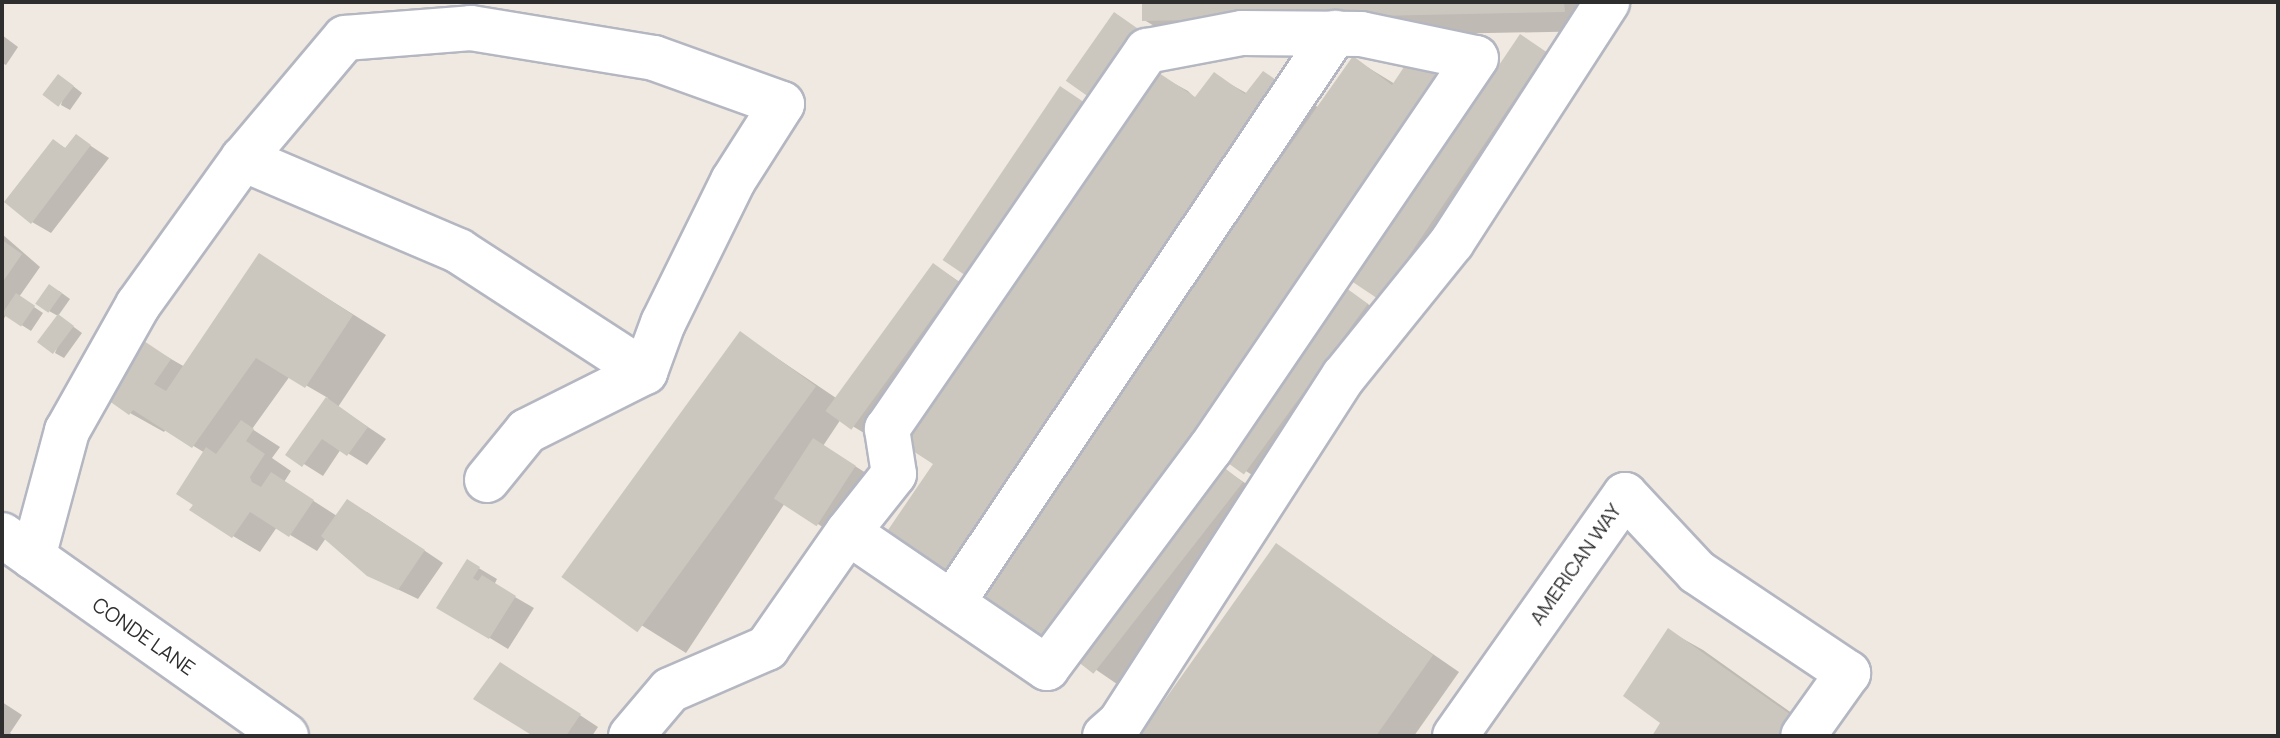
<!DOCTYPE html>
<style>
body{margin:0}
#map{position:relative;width:2280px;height:738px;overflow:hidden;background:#efe9e1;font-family:Manrope,sans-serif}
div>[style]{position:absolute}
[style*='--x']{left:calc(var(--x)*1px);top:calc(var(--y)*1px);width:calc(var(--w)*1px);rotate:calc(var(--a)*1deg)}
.shadow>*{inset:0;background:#0003}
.building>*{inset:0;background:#cbc7bf;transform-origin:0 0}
.roads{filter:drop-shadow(2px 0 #b4b7c1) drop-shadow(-2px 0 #b4b7c1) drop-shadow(0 2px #b4b7c1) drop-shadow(0 -2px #b4b7c1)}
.minor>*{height:44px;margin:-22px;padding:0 22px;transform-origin:22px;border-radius:22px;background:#fff}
span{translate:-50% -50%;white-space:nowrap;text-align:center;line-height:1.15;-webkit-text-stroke:7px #fff;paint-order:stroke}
.street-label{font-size:20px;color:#2e2e2e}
.frame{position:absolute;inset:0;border:4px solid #2e2e2e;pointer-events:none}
</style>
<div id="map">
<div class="shadow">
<div style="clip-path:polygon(1144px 2px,1595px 2px,1598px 31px,1177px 39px,1144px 20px)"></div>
<div style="clip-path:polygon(2px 35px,18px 47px,6px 65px,2px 63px)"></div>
<div style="clip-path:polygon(1520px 36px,1573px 69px,1401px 311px,1350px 278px,1343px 288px,1394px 321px,1274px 489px,1224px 457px,1218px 465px,1269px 499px,1130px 693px,891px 529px,936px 463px,1157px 74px,1188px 91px,1202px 105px,1214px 75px,1248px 94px,1297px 93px,1319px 108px,1354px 59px,1395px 84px,1411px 60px,1475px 100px)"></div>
<div style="clip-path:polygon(68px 82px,82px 93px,70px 110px,61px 105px)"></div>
<div style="clip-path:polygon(76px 136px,109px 158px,51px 233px,32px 222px,53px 141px,67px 149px)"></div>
<div style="clip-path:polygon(2px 234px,40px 267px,19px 297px,43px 313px,31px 331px,6px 315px,2px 322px)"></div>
<div style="clip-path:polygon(260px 256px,386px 335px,338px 407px,386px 439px,367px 465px,341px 449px,323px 476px,288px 454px,328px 398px,290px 376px,252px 429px,280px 447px,272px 458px,291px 471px,284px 482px,337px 516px,367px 512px,443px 563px,418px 599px,368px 575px,326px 538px,317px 551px,277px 527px,260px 552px,233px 536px,192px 509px,205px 453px,166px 429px,164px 432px,130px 413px,145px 344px,185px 367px)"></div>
<div style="clip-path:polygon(934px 265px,985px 299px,882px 444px,841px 419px,823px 446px,874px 478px,832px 533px,785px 503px,686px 653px,566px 578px,740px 333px,839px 400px)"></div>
<div style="clip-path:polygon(59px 291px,70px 299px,58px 316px,49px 311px)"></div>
<div style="clip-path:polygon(67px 322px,82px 333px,64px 358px,55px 353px)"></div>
<div style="clip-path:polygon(1276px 546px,1459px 672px,1414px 736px,1141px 736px)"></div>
<div style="clip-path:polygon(467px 561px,497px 579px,494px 585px,534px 608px,508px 649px,439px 607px)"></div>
<div style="clip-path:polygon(1669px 631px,1703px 650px,1824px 736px,1654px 736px,1663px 723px)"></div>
<div style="clip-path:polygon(519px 675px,598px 727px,592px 736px,537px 736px)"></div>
<div style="clip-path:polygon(2px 702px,22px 715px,10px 733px,14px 736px,2px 736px)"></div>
</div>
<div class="building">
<div style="clip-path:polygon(1142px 2px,1564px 2px,1565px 12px,1142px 21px)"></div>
<div style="left:1114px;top:12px;width:35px;height:84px;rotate:35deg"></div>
<div style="left:1520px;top:34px;width:32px;height:299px;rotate:34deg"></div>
<div style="clip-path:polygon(1353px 56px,1392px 85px,1410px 58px,1443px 80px,1045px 643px,976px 591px)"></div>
<div style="clip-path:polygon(1156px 71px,1195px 97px,1214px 72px,1245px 94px,1263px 71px,1288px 88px,945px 570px,888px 530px,933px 464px,896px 440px)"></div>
<div style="left:58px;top:74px;width:20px;height:26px;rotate:37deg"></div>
<div style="left:1060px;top:86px;width:34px;height:210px;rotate:34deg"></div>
<div style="clip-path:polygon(76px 134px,91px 145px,31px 224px,4px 202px,53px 139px,65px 148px)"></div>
<div style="clip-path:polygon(2px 240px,22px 254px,2px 283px)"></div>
<div style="clip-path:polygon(259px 253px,353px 315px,305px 388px,256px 358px,192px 448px,133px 410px,129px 415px,105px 398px,144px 341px,171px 359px,154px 384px,166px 391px)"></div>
<div style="left:933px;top:263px;width:32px;height:183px;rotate:36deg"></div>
<div style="left:49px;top:284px;width:16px;height:24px;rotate:35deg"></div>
<div style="left:1342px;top:285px;width:32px;height:211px;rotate:36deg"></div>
<div style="left:16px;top:293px;width:23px;height:25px;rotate:34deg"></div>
<div style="left:58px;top:314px;width:20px;height:35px;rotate:37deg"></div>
<div style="left:740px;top:331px;width:94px;height:304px;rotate:36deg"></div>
<div style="clip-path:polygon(326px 397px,368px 427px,347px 456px,322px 439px,302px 467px,285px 455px)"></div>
<div style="clip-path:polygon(241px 420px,254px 429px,246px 441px,265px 454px,250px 477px,252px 482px,261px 487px,271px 472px,314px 500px,289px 537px,250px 512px,232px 538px,189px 510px,193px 505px,176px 494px,206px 447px,216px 454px)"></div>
<div style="left:813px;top:438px;width:51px;height:72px;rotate:33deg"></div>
<div style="left:1217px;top:462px;width:33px;height:243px;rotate:38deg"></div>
<div style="clip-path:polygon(347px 499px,425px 550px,398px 590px,367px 576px,321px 536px)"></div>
<div style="clip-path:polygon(1276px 543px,1433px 655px,1376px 736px,1139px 736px)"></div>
<div style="clip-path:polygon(467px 559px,480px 567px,473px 578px,478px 581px,482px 575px,516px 596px,489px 639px,436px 608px)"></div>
<div style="clip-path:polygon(1668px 628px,1798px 720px,1786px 736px,1652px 736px,1660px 723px,1623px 696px)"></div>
<div style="clip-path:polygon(500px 662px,581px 714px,566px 736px,533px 736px,473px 699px)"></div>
</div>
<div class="roads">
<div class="minor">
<div style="--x:487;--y:480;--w:63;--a:-50.8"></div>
<div style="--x:527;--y:431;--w:132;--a:-26.6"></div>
<div style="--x:2;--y:535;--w:348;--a:35.3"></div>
<div style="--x:33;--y:557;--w:131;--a:-74.9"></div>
<div style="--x:67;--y:431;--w:145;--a:-60.6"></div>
<div style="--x:138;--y:305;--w:180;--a:-54.3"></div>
<div style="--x:243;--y:159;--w:158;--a:-49.9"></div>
<div style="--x:345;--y:38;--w:126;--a:-4.5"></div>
<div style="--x:471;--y:28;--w:185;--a:9.3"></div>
<div style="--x:654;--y:58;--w:136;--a:19.8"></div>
<div style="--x:782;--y:104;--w:91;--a:122.5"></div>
<div style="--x:733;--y:181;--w:158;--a:116.2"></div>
<div style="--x:663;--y:323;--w:52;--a:110.2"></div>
<div style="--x:645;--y:372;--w:222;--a:-147"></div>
<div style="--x:459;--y:251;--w:235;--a:-156.9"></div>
<div style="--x:952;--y:603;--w:687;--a:-56.1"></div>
<div style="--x:631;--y:736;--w:60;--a:-49.7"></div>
<div style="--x:670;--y:690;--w:106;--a:-23.4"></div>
<div style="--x:767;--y:648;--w:141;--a:-55.1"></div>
<div style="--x:848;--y:532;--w:74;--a:-51.6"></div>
<div style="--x:894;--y:474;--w:46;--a:-98.8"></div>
<div style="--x:887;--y:429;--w:459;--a:-55.5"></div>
<div style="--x:1147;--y:51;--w:97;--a:-10.7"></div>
<div style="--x:1242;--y:33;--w:119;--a:0.5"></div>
<div style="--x:1361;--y:34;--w:117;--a:11.8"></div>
<div style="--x:1476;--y:58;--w:473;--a:124.2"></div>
<div style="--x:1210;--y:449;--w:273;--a:126.7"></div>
<div style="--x:1047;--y:668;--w:241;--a:-145.7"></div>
<div style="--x:1105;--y:736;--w:20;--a:-41"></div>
<div style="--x:1120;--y:723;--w:413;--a:-57.2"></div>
<div style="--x:1344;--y:376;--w:172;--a:-51.1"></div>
<div style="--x:1452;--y:242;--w:286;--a:-57.1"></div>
<div style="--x:1455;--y:736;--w:295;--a:-54.8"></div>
<div style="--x:1625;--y:495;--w:105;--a:46.9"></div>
<div style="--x:1697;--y:572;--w:182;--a:33.8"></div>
<div style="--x:1848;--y:673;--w:77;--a:125.5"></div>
</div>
</div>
<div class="street-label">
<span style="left:1575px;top:564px;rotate:-55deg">AMERICAN WAY</span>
<span style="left:144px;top:636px;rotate:35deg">CONDE LANE</span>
</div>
<div class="frame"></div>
</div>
